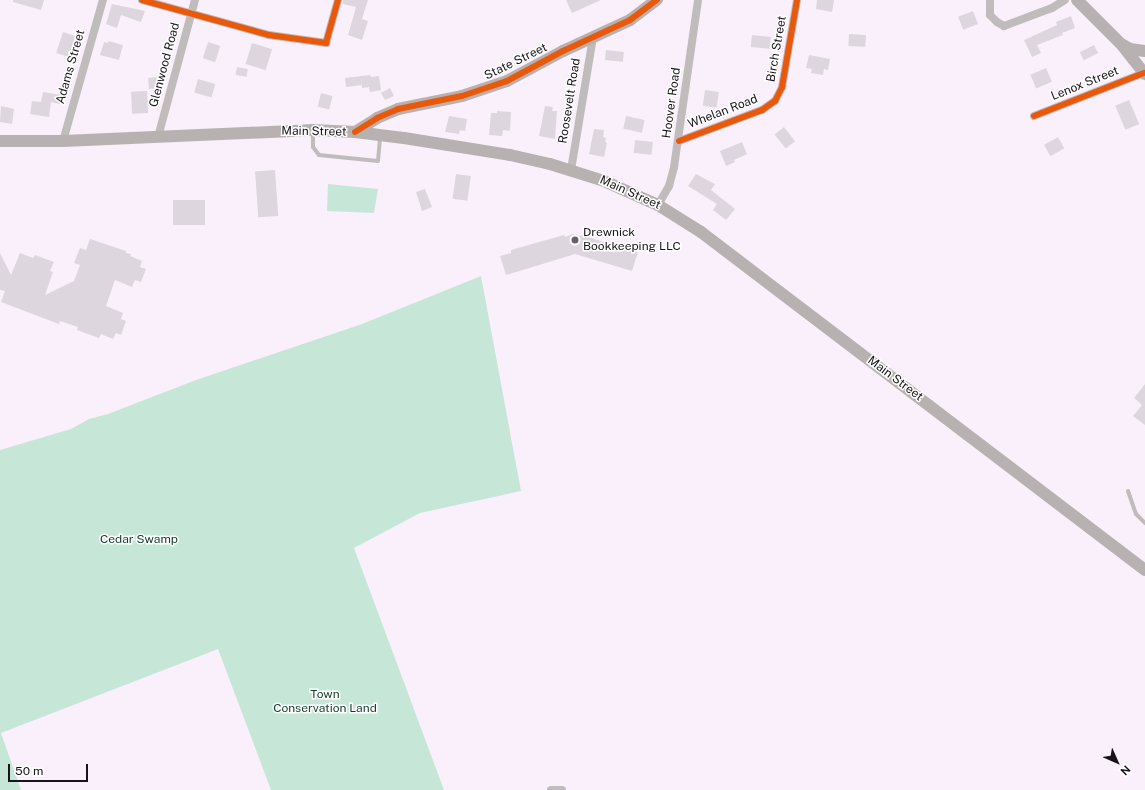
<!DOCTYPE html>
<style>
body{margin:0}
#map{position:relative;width:1145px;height:790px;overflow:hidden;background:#faf0fb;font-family:"Public Sans",sans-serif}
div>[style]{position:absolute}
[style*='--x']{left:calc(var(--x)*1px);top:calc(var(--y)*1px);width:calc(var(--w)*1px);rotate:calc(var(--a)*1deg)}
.green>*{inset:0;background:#c6e6d8}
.building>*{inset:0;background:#ddd6de;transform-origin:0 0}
.lane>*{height:4px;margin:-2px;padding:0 2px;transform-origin:2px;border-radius:2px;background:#c0bcbc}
.street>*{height:8px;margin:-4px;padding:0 4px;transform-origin:4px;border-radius:4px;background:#c0bcbc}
.secondary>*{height:12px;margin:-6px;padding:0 6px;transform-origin:6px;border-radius:6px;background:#b7b2b1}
.cycleway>*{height:6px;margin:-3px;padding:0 3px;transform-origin:3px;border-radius:3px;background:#e8590c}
.dots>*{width:11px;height:11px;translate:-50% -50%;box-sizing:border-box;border:2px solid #fff;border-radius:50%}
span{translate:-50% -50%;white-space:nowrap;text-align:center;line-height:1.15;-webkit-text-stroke:3px #fff;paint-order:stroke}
.street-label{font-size:12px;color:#181219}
.poi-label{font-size:12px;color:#181219}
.left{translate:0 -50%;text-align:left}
.park-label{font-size:12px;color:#14402d}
.north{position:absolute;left:1097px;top:742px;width:40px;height:40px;-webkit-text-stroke:3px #fff;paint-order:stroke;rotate:135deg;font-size:11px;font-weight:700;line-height:16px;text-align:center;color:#181219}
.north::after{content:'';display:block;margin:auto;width:14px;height:18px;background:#181219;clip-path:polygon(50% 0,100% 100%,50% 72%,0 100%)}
.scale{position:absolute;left:8px;top:764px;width:80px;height:18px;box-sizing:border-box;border:2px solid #181219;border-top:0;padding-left:5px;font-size:12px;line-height:14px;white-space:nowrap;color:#181219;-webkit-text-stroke:3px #fff;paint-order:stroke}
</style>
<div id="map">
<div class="green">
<div style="clip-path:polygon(328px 184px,378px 189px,374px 213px,327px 211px)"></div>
<div style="clip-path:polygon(481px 276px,521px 491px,420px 513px,354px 548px,444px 790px,271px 790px,218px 649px,1px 733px,21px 790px,0 790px,0 450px,71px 429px,89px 419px,108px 414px,196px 380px,362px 324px)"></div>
</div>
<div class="building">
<div style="clip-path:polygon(13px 0,44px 0,41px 10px,13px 2px)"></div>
<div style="clip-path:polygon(343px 0,368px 0,362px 19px,368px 21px,362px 40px,348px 35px,356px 7px,343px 4px)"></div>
<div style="clip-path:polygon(566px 0,601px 0,572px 13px)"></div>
<div style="clip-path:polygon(817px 0,834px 0,832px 12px,816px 9px)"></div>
<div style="clip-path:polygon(112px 4px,145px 11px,141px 22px,121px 15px,117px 28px,106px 24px)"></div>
<div style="left:973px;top:11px;width:14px;height:16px;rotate:69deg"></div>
<div style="clip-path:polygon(1071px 16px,1075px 28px,1062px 33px,1063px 35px,1037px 45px,1041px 53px,1032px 57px,1024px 40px,1057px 25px,1056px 22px)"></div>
<div style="left:63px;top:32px;width:13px;height:22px;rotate:18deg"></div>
<div style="left:849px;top:34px;width:17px;height:12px;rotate:3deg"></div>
<div style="left:752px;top:35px;width:19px;height:12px;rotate:6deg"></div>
<div style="clip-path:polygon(108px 41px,123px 45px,119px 60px,100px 55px,104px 42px,108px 43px)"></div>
<div style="left:208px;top:42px;width:13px;height:17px;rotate:18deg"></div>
<div style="left:252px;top:43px;width:21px;height:22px;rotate:17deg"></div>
<div style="left:1094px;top:45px;width:9px;height:16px;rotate:63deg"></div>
<div style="left:606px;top:50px;width:18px;height:10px;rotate:6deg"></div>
<div style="clip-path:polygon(809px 55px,830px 59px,828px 70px,824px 69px,823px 75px,811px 73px,812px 69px,806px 68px)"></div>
<div style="left:237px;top:67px;width:11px;height:8px;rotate:10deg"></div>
<div style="left:1046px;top:68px;width:15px;height:17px;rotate:67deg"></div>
<div style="clip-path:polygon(370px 75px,371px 77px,379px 76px,381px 90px,370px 92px,369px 87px,362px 88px,362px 85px,346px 87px,345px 78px)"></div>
<div style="left:159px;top:77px;width:11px;height:11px;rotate:85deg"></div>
<div style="left:198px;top:79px;width:18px;height:14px;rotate:16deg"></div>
<div style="clip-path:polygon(390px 88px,394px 96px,385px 100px,381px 93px)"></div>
<div style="left:705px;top:90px;width:14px;height:16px;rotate:8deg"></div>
<div style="left:147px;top:91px;width:22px;height:16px;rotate:87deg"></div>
<div style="clip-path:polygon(43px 92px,62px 95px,60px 104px,51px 102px,49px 117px,30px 114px,32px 101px,41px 102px)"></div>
<div style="left:321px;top:93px;width:12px;height:14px;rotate:14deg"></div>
<div style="left:1129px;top:100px;width:26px;height:15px;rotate:67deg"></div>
<div style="clip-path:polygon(1px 106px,14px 109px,12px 124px,0 122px)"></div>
<div style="clip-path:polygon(545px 106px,553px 107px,552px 111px,557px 111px,555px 139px,539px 136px)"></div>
<div style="clip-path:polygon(497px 111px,511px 112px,510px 131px,503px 130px,502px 136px,489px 135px,491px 113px,497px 113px)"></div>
<div style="clip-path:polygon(449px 116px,467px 119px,465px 131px,460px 130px,459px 134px,445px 132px)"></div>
<div style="left:626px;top:116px;width:19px;height:13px;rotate:12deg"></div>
<div style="left:784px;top:127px;width:18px;height:12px;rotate:52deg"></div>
<div style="clip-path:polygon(594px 129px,604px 130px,603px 137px,606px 138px,605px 142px,607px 143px,604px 157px,589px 154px)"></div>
<div style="left:1058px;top:137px;width:13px;height:16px;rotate:61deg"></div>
<div style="left:635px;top:140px;width:18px;height:13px;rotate:6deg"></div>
<div style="clip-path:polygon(742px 142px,747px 154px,734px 160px,735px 162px,726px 166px,720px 151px)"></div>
<div style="left:275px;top:170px;width:46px;height:20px;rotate:86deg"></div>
<div style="left:456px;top:174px;width:15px;height:25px;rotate:8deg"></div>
<div style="clip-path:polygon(696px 174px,715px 184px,711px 190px,735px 209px,726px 220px,713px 210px,717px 204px,688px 186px)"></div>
<div style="clip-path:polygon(425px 189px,432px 207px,422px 211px,416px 192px)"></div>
<div style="left:173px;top:200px;width:32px;height:25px"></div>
<div style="clip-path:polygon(573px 234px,581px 236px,582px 235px,616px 246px,616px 244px,631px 249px,631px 250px,638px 252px,632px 271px,575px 254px,506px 275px,500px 256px,511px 253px,511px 250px,564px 235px,565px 237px)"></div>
<div style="clip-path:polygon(90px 239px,126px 251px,126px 253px,131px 254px,130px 256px,142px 261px,140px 267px,146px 269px,141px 282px,135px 280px,132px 287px,115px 280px,106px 306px,123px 313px,121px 319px,126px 321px,121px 335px,116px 333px,113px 339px,101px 334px,99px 338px,77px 330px,78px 327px,60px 321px,59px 324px,1px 302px,5px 291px,0 290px,0 253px,11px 275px,20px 253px,33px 258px,35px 255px,54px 262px,50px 271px,53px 272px,45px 295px,74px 281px,80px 265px,74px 263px,80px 248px,86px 250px)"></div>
<div style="clip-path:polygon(1145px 384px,1145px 425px,1133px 416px,1142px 405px,1134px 398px)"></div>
</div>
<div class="lane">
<div style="--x:313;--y:131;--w:16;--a:90"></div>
<div style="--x:313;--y:147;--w:10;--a:53"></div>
<div style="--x:319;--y:155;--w:59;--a:5.8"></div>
<div style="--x:378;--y:161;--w:24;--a:-85"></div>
<div style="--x:1128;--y:491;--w:24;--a:71"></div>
<div style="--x:1136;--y:514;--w:13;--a:45"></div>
</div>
<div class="street">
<div style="--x:142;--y:0;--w:132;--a:15.4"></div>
<div style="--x:269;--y:35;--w:58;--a:8"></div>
<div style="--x:326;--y:43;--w:45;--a:-74.4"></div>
<div style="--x:990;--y:0;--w:15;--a:90"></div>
<div style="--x:990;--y:15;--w:10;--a:45"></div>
<div style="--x:997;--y:22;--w:8;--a:30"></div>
<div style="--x:1004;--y:26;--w:51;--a:-20.6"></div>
<div style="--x:1052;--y:8;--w:15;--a:-32"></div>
<div style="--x:1034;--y:116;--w:118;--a:-21.4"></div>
<div style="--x:158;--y:137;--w:142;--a:-74.9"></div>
<div style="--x:63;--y:141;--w:147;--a:-74.2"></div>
<div style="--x:679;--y:141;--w:89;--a:-20.5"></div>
<div style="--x:762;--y:110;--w:16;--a:-35"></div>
<div style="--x:775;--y:101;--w:16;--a:-63"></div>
<div style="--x:782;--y:87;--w:88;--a:-80.2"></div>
<div style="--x:571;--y:170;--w:135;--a:-80.6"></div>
<div style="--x:658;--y:205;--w:22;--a:-60"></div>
<div style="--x:669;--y:186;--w:20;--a:-75"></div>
<div style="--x:674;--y:167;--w:169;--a:-81.8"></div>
<div style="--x:551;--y:790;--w:11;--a:0"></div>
</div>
<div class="secondary">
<div style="--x:1077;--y:0;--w:64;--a:45"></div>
<div style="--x:1122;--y:45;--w:37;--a:52"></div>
<div style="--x:1123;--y:45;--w:8;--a:30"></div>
<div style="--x:1130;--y:49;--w:15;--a:8"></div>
<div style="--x:355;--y:132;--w:26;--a:-32"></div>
<div style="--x:377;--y:118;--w:23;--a:-23"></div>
<div style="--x:398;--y:109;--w:65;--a:-11.5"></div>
<div style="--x:462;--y:96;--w:47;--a:-18.4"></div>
<div style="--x:507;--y:81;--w:64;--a:-28.2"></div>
<div style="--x:563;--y:51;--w:74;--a:-24.8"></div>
<div style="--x:630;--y:20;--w:34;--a:-37"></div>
<div style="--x:0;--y:141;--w:63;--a:0"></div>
<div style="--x:63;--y:141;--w:250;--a:-2.5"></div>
<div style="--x:313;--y:130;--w:42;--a:2.7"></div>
<div style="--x:355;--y:132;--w:49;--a:7"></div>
<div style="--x:404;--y:138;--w:107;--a:9.1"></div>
<div style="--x:510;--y:155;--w:41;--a:12.7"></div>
<div style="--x:550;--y:164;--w:57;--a:17.5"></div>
<div style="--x:604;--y:181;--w:59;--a:24"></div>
<div style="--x:658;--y:205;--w:51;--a:32.1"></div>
<div style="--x:701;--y:232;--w:558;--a:37.28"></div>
</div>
<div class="cycleway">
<div style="--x:142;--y:0;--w:132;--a:15.4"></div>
<div style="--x:269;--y:35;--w:58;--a:8"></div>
<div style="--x:326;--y:43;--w:45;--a:-74.4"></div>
<div style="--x:1034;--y:116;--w:118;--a:-21.4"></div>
<div style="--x:355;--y:132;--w:26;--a:-32"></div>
<div style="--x:377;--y:118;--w:23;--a:-23"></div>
<div style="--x:398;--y:109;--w:65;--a:-11.5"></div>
<div style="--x:462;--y:96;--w:47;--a:-18.4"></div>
<div style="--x:507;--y:81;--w:64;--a:-28.2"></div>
<div style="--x:563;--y:51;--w:74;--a:-24.8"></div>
<div style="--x:630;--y:20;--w:34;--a:-37"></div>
<div style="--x:679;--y:141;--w:89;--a:-20.5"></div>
<div style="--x:762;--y:110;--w:16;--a:-35"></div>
<div style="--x:775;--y:101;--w:16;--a:-63"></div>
<div style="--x:782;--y:87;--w:88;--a:-80.2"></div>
</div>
<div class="dots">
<div style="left:575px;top:240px;background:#676068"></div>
</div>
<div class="street-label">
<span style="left:777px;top:49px;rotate:-80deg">Birch Street</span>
<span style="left:516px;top:62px;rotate:-26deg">State Street</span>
<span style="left:165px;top:65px;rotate:-75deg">Glenwood Road</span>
<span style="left:71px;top:67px;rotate:-74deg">Adams Street</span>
<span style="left:1085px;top:84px;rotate:-22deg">Lenox Street</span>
<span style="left:570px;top:101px;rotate:-81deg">Roosevelt Road</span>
<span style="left:672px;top:103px;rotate:-82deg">Hoover Road</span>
<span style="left:723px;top:112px;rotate:-21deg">Whelan Road</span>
<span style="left:314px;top:132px;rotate:1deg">Main Street</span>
<span style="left:630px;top:193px;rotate:24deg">Main Street</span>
<span style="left:895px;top:379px;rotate:37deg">Main Street</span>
</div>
<div class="poi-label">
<span class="left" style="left:583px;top:240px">Drewnick<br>Bookkeeping LLC</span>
</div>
<div class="park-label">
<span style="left:139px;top:540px">Cedar Swamp</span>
<span style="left:325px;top:702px">Town<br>Conservation Land</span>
</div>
<div class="north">N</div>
<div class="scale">50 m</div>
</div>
